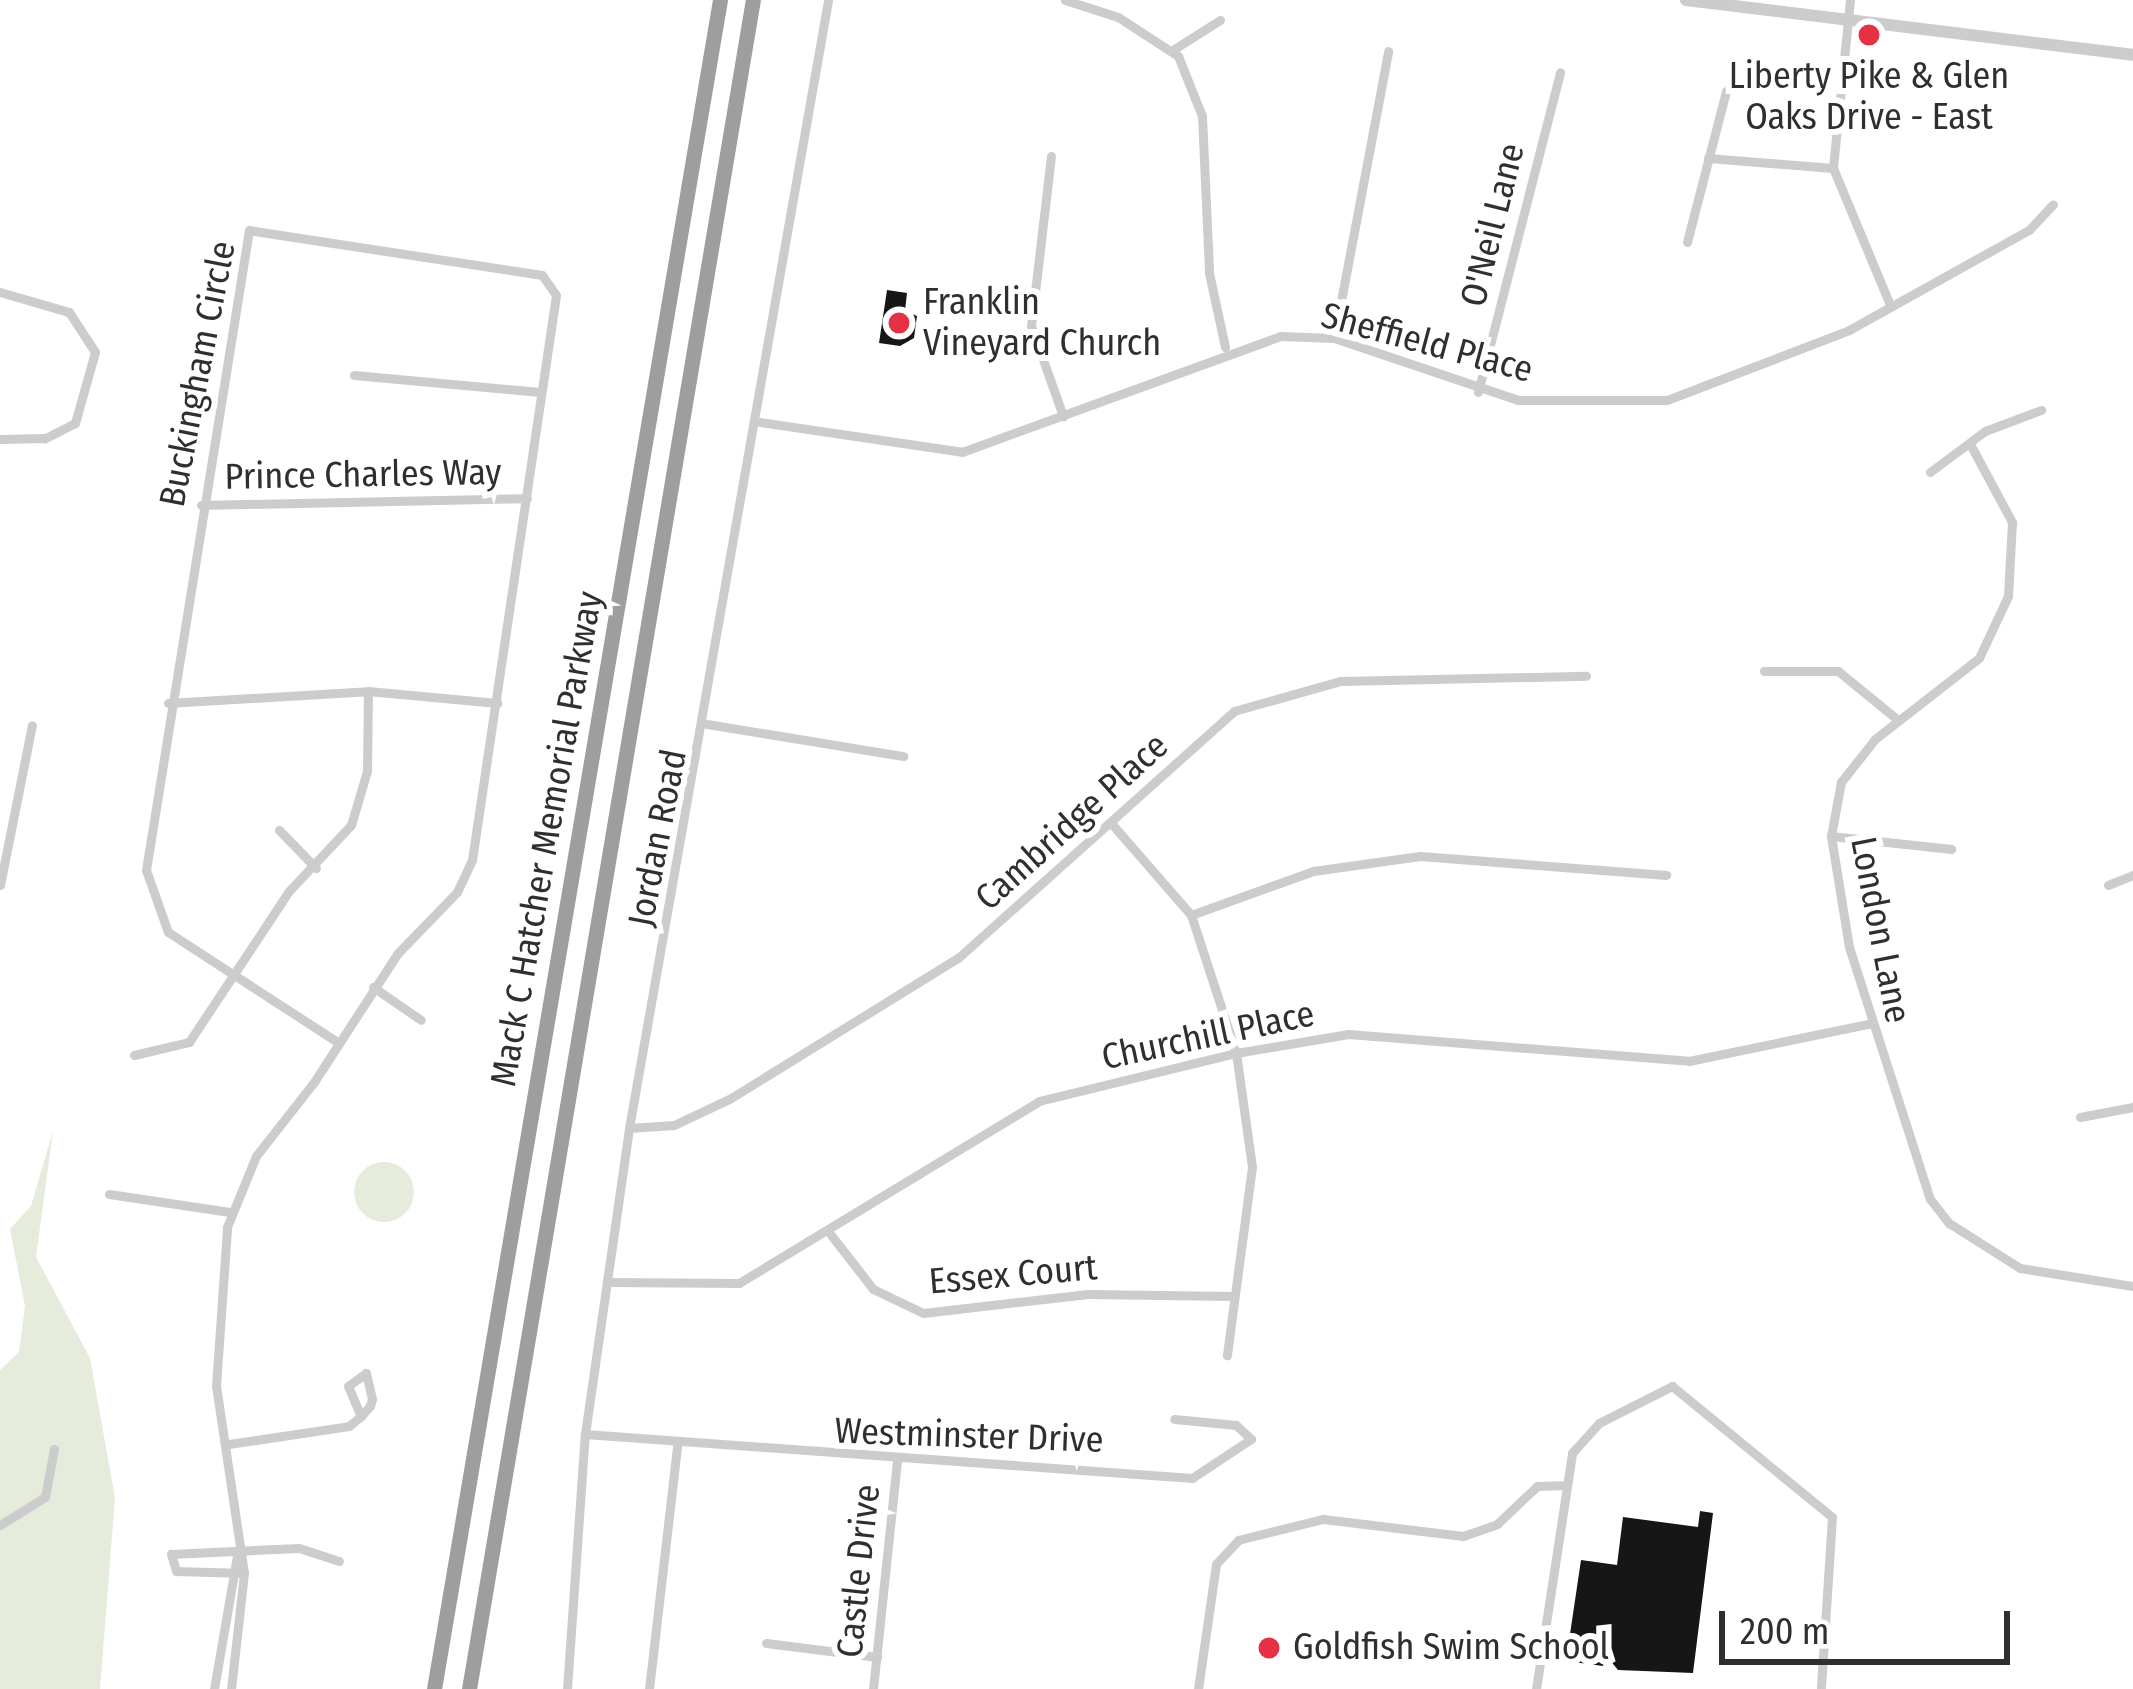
<!DOCTYPE html>
<style>
body{margin:0}
#map{position:relative;width:2133px;height:1689px;overflow:hidden;background:#fff;font-family:"Fira Sans Condensed",sans-serif}
div>[style]{position:absolute}
[style*='--x']{left:calc(var(--x)*1px);top:calc(var(--y)*1px);width:calc(var(--w)*1px);rotate:calc(var(--a)*1deg)}
.green>*{inset:0;background:#e5ecdc}
.round{border-radius:50%}
.building>*{inset:0;background:#161616}
.minor>*{height:9px;margin:-4.5px;padding:0 4.5px;transform-origin:4.5px;border-radius:4.5px;background:#ccc}
.tertiary>*{height:12px;margin:-6px;padding:0 6px;transform-origin:6px;border-radius:6px;background:#ccc}
.trunk>*{height:15px;margin:-7.5px;padding:0 7.5px;transform-origin:7.5px;border-radius:7.5px;background:#9e9e9e}
.dots>*{width:33px;height:33px;translate:-50% -50%;box-sizing:border-box;border:6px solid #fff;border-radius:50%}
span{translate:-50% -50%;white-space:nowrap;text-align:center;line-height:1.15;-webkit-text-stroke:12px #fff;paint-order:stroke}
.poi-label{font-size:36px;color:#2f2f2f}
.left{translate:0 -50%;text-align:left}
.street-label{font-size:36px;color:#2f2f2f}
.scale{position:absolute;left:1719px;top:1611px;width:291px;height:54px;box-sizing:border-box;border:6px solid #2f2f2f;border-top:0;padding-left:15px;font-size:36px;line-height:42px;white-space:nowrap;color:#2f2f2f;-webkit-text-stroke:9px #fff;paint-order:stroke}
</style>
<div id="map">
<div class="green">
<div style="clip-path:polygon(53px 1131px,36px 1257px,90px 1358px,115px 1498px,100px 1689px,0 1689px,0 1370px,19px 1352px,25px 1306px,10px 1229px,31px 1206px)"></div>
<div class="round" style="left:354px;top:1162px;width:60px;height:60px"></div>
</div>
<div class="building">
<div style="clip-path:polygon(887px 290px,907px 293px,905px 311px,917px 316px,914px 338px,900px 346px,879px 343px)"></div>
<div style="clip-path:polygon(1700px 1511px,1713px 1513px,1693px 1673px,1618px 1670px,1605px 1654px,1603px 1666px,1566px 1661px,1581px 1560px,1617px 1565px,1623px 1517px,1698px 1527px)"></div>
</div>
<div class="minor">
<div style="--x:1065;--y:0;--w:56;--a:17.8"></div>
<div style="--x:1118;--y:17;--w:72;--a:33"></div>
<div style="--x:1178;--y:56;--w:65;--a:68.2"></div>
<div style="--x:1202;--y:116;--w:157;--a:87.4"></div>
<div style="--x:1209;--y:273;--w:76;--a:77.8"></div>
<div style="--x:1850;--y:0;--w:169;--a:95.8"></div>
<div style="--x:1833;--y:168;--w:148;--a:67.4"></div>
<div style="--x:1171;--y:51;--w:58;--a:-32.3"></div>
<div style="--x:1051;--y:156;--w:171;--a:96.7"></div>
<div style="--x:1031;--y:326;--w:96;--a:70.4"></div>
<div style="--x:1708;--y:158;--w:125;--a:4.6"></div>
<div style="--x:1687;--y:242;--w:156;--a:-75.5"></div>
<div style="--x:0;--y:292;--w:72;--a:16.2"></div>
<div style="--x:69;--y:312;--w:48;--a:57"></div>
<div style="--x:95;--y:352;--w:74;--a:105.7"></div>
<div style="--x:75;--y:423;--w:34;--a:153"></div>
<div style="--x:45;--y:438;--w:45;--a:178.7"></div>
<div style="--x:1334;--y:338;--w:292;--a:-79.3"></div>
<div style="--x:354;--y:375;--w:187;--a:5.2"></div>
<div style="--x:1478;--y:392;--w:330;--a:-75.6"></div>
<div style="--x:760;--y:422;--w:204;--a:8.4"></div>
<div style="--x:962;--y:452;--w:338;--a:-20"></div>
<div style="--x:1280;--y:336;--w:54;--a:2.1"></div>
<div style="--x:1334;--y:338;--w:194;--a:18.6"></div>
<div style="--x:1518;--y:400;--w:149;--a:0"></div>
<div style="--x:1667;--y:400;--w:195;--a:-21"></div>
<div style="--x:1849;--y:330;--w:206;--a:-29.1"></div>
<div style="--x:2029;--y:230;--w:35;--a:-47"></div>
<div style="--x:1970;--y:444;--w:89;--a:61.7"></div>
<div style="--x:2012;--y:522;--w:74;--a:93.1"></div>
<div style="--x:2008;--y:596;--w:68;--a:115.1"></div>
<div style="--x:1979;--y:658;--w:132;--a:142.1"></div>
<div style="--x:1875;--y:739;--w:55;--a:128.3"></div>
<div style="--x:1841;--y:782;--w:55;--a:100.5"></div>
<div style="--x:1831;--y:836;--w:112;--a:80.8"></div>
<div style="--x:1849;--y:947;--w:265;--a:72.2"></div>
<div style="--x:1930;--y:1199;--w:31;--a:52"></div>
<div style="--x:1949;--y:1223;--w:84;--a:32.4"></div>
<div style="--x:2020;--y:1268;--w:114;--a:9.1"></div>
<div style="--x:1930;--y:472;--w:69;--a:-36.7"></div>
<div style="--x:1985;--y:431;--w:60;--a:-20.6"></div>
<div style="--x:201;--y:505;--w:326;--a:-1.2"></div>
<div style="--x:1764;--y:671;--w:74;--a:0"></div>
<div style="--x:1838;--y:671;--w:77;--a:39.2"></div>
<div style="--x:168;--y:703;--w:200;--a:-3.4"></div>
<div style="--x:368;--y:691;--w:130;--a:5.3"></div>
<div style="--x:707;--y:724;--w:199;--a:9.3"></div>
<div style="--x:1111;--y:823;--w:122;--a:49"></div>
<div style="--x:1191;--y:915;--w:145;--a:71.9"></div>
<div style="--x:1236;--y:1053;--w:115;--a:82"></div>
<div style="--x:1252;--y:1167;--w:190;--a:97.6"></div>
<div style="--x:279;--y:830;--w:53;--a:45.8"></div>
<div style="--x:1831;--y:836;--w:121;--a:6.2"></div>
<div style="--x:0;--y:885;--w:163;--a:-78.7"></div>
<div style="--x:2108;--y:885;--w:27;--a:-22"></div>
<div style="--x:1191;--y:915;--w:130;--a:-19.8"></div>
<div style="--x:1313;--y:871;--w:108;--a:-8"></div>
<div style="--x:1420;--y:856;--w:247;--a:4.4"></div>
<div style="--x:373;--y:987;--w:58;--a:34.5"></div>
<div style="--x:134;--y:1055;--w:57;--a:-13.3"></div>
<div style="--x:189;--y:1042;--w:181;--a:-56.5"></div>
<div style="--x:289;--y:891;--w:91;--a:-46.8"></div>
<div style="--x:351;--y:825;--w:56;--a:-73.5"></div>
<div style="--x:367;--y:771;--w:80;--a:-89.3"></div>
<div style="--x:2080;--y:1117;--w:54;--a:-10.7"></div>
<div style="--x:629;--y:1128;--w:45;--a:-3.8"></div>
<div style="--x:674;--y:1125;--w:63;--a:-25.3"></div>
<div style="--x:731;--y:1098;--w:267;--a:-31.7"></div>
<div style="--x:958;--y:958;--w:370;--a:-41.8"></div>
<div style="--x:1234;--y:711;--w:110;--a:-15.8"></div>
<div style="--x:1340;--y:681;--w:246;--a:-1.2"></div>
<div style="--x:109;--y:1194;--w:122;--a:8.5"></div>
<div style="--x:831;--y:1235;--w:68;--a:52.1"></div>
<div style="--x:873;--y:1289;--w:55;--a:25.6"></div>
<div style="--x:923;--y:1313;--w:166;--a:-6.6"></div>
<div style="--x:1088;--y:1294;--w:144;--a:0.8"></div>
<div style="--x:607;--y:1282;--w:132;--a:0.4"></div>
<div style="--x:739;--y:1283;--w:351;--a:-31.2"></div>
<div style="--x:1039;--y:1101;--w:203;--a:-13.7"></div>
<div style="--x:1236;--y:1053;--w:114;--a:-9.6"></div>
<div style="--x:1348;--y:1034;--w:342;--a:4.5"></div>
<div style="--x:1689;--y:1061;--w:183;--a:-11.7"></div>
<div style="--x:585;--y:1434;--w:609;--a:4.15"></div>
<div style="--x:1192;--y:1478;--w:71;--a:-33.5"></div>
<div style="--x:1251;--y:1439;--w:21;--a:-137"></div>
<div style="--x:1236;--y:1425;--w:62;--a:-174.5"></div>
<div style="--x:229;--y:1444;--w:121;--a:-8.5"></div>
<div style="--x:349;--y:1426;--w:16;--a:-40"></div>
<div style="--x:361;--y:1416;--w:13;--a:-48"></div>
<div style="--x:370;--y:1406;--w:7;--a:-74"></div>
<div style="--x:372;--y:1399;--w:27;--a:-103"></div>
<div style="--x:366;--y:1373;--w:22;--a:144"></div>
<div style="--x:348;--y:1386;--w:33;--a:67"></div>
<div style="--x:0;--y:1525;--w:53;--a:-31.9"></div>
<div style="--x:45;--y:1497;--w:49;--a:-79.4"></div>
<div style="--x:244;--y:1573;--w:68;--a:-178.3"></div>
<div style="--x:176;--y:1571;--w:18;--a:-106"></div>
<div style="--x:171;--y:1554;--w:128;--a:-2.7"></div>
<div style="--x:299;--y:1548;--w:42;--a:18"></div>
<div style="--x:766;--y:1643;--w:112;--a:7.2"></div>
<div style="--x:214;--y:1689;--w:141;--a:-80.2"></div>
<div style="--x:231;--y:1689;--w:117;--a:-83.6"></div>
<div style="--x:244;--y:1573;--w:189;--a:-98.5"></div>
<div style="--x:216;--y:1386;--w:159;--a:-86"></div>
<div style="--x:227;--y:1227;--w:77;--a:-67.8"></div>
<div style="--x:256;--y:1156;--w:94;--a:-51.9"></div>
<div style="--x:314;--y:1082;--w:153;--a:-57"></div>
<div style="--x:397;--y:954;--w:86;--a:-45.9"></div>
<div style="--x:457;--y:892;--w:35;--a:-65"></div>
<div style="--x:472;--y:860;--w:571;--a:-81.54"></div>
<div style="--x:556;--y:295;--w:24;--a:-125"></div>
<div style="--x:542;--y:275;--w:296;--a:-171.3"></div>
<div style="--x:249;--y:230;--w:648;--a:99.14"></div>
<div style="--x:146;--y:870;--w:66;--a:70.5"></div>
<div style="--x:168;--y:932;--w:204;--a:33"></div>
<div style="--x:567;--y:1689;--w:256;--a:-86"></div>
<div style="--x:585;--y:1434;--w:309;--a:-81.8"></div>
<div style="--x:629;--y:1128;--w:1145;--a:-79.99"></div>
<div style="--x:649;--y:1689;--w:245;--a:-83.4"></div>
<div style="--x:873;--y:1689;--w:230;--a:-84"></div>
<div style="--x:1198;--y:1689;--w:126;--a:-81.8"></div>
<div style="--x:1216;--y:1564;--w:33;--a:-47"></div>
<div style="--x:1238;--y:1540;--w:88;--a:-13.9"></div>
<div style="--x:1323;--y:1519;--w:141;--a:6.9"></div>
<div style="--x:1463;--y:1536;--w:36;--a:-19"></div>
<div style="--x:1497;--y:1524;--w:55;--a:-43.5"></div>
<div style="--x:1537;--y:1486;--w:24;--a:-2"></div>
<div style="--x:1536;--y:1689;--w:239;--a:-81.3"></div>
<div style="--x:1572;--y:1453;--w:40;--a:-48"></div>
<div style="--x:1599;--y:1423;--w:82;--a:-26.9"></div>
<div style="--x:1672;--y:1386;--w:207;--a:39.3"></div>
<div style="--x:1832;--y:1517;--w:172;--a:93.7"></div>
</div>
<div class="tertiary">
<div style="--x:1686;--y:0;--w:450;--a:7"></div>
</div>
<div class="trunk">
<div style="--x:434;--y:1689;--w:1713;--a:-80.39"></div>
<div style="--x:469;--y:1689;--w:1713;--a:-80.46"></div>
</div>
<div class="dots">
<div style="left:1869px;top:35px;background:#e63044"></div>
<div style="left:899px;top:323px;background:#e63044"></div>
<div style="left:1269px;top:1648px;background:#e63044"></div>
</div>
<div class="poi-label">
<span style="left:1869px;top:97px">Liberty Pike &amp; Glen<br>Oaks Drive - East</span>
<span class="left" style="left:923px;top:323px">Franklin<br>Vineyard Church</span>
<span class="left" style="left:1293px;top:1648px">Goldfish Swim School</span>
</div>
<div class="street-label">
<span style="left:1493px;top:225px;rotate:-76deg">O'Neil Lane</span>
<span style="left:1427px;top:343px;rotate:15deg">Sheffield Place</span>
<span style="left:198px;top:374px;rotate:-79deg">Buckingham Circle</span>
<span style="left:363px;top:475px;rotate:-1deg">Prince Charles Way</span>
<span style="left:1072px;top:822px;rotate:-42deg">Cambridge Place</span>
<span style="left:658px;top:838px;rotate:-79deg">Jordan Road</span>
<span style="left:547px;top:839px;rotate:-80deg">Mack C Hatcher Memorial Parkway</span>
<span style="left:1880px;top:930px;rotate:79deg">London Lane</span>
<span style="left:1208px;top:1036px;rotate:-12deg">Churchill Place</span>
<span style="left:1013px;top:1275px;rotate:-5deg">Essex Court</span>
<span style="left:969px;top:1436px;rotate:2deg">Westminster Drive</span>
<span style="left:859px;top:1571px;rotate:-84deg">Castle Drive</span>
</div>
<div class="scale">200 m</div>
</div>
